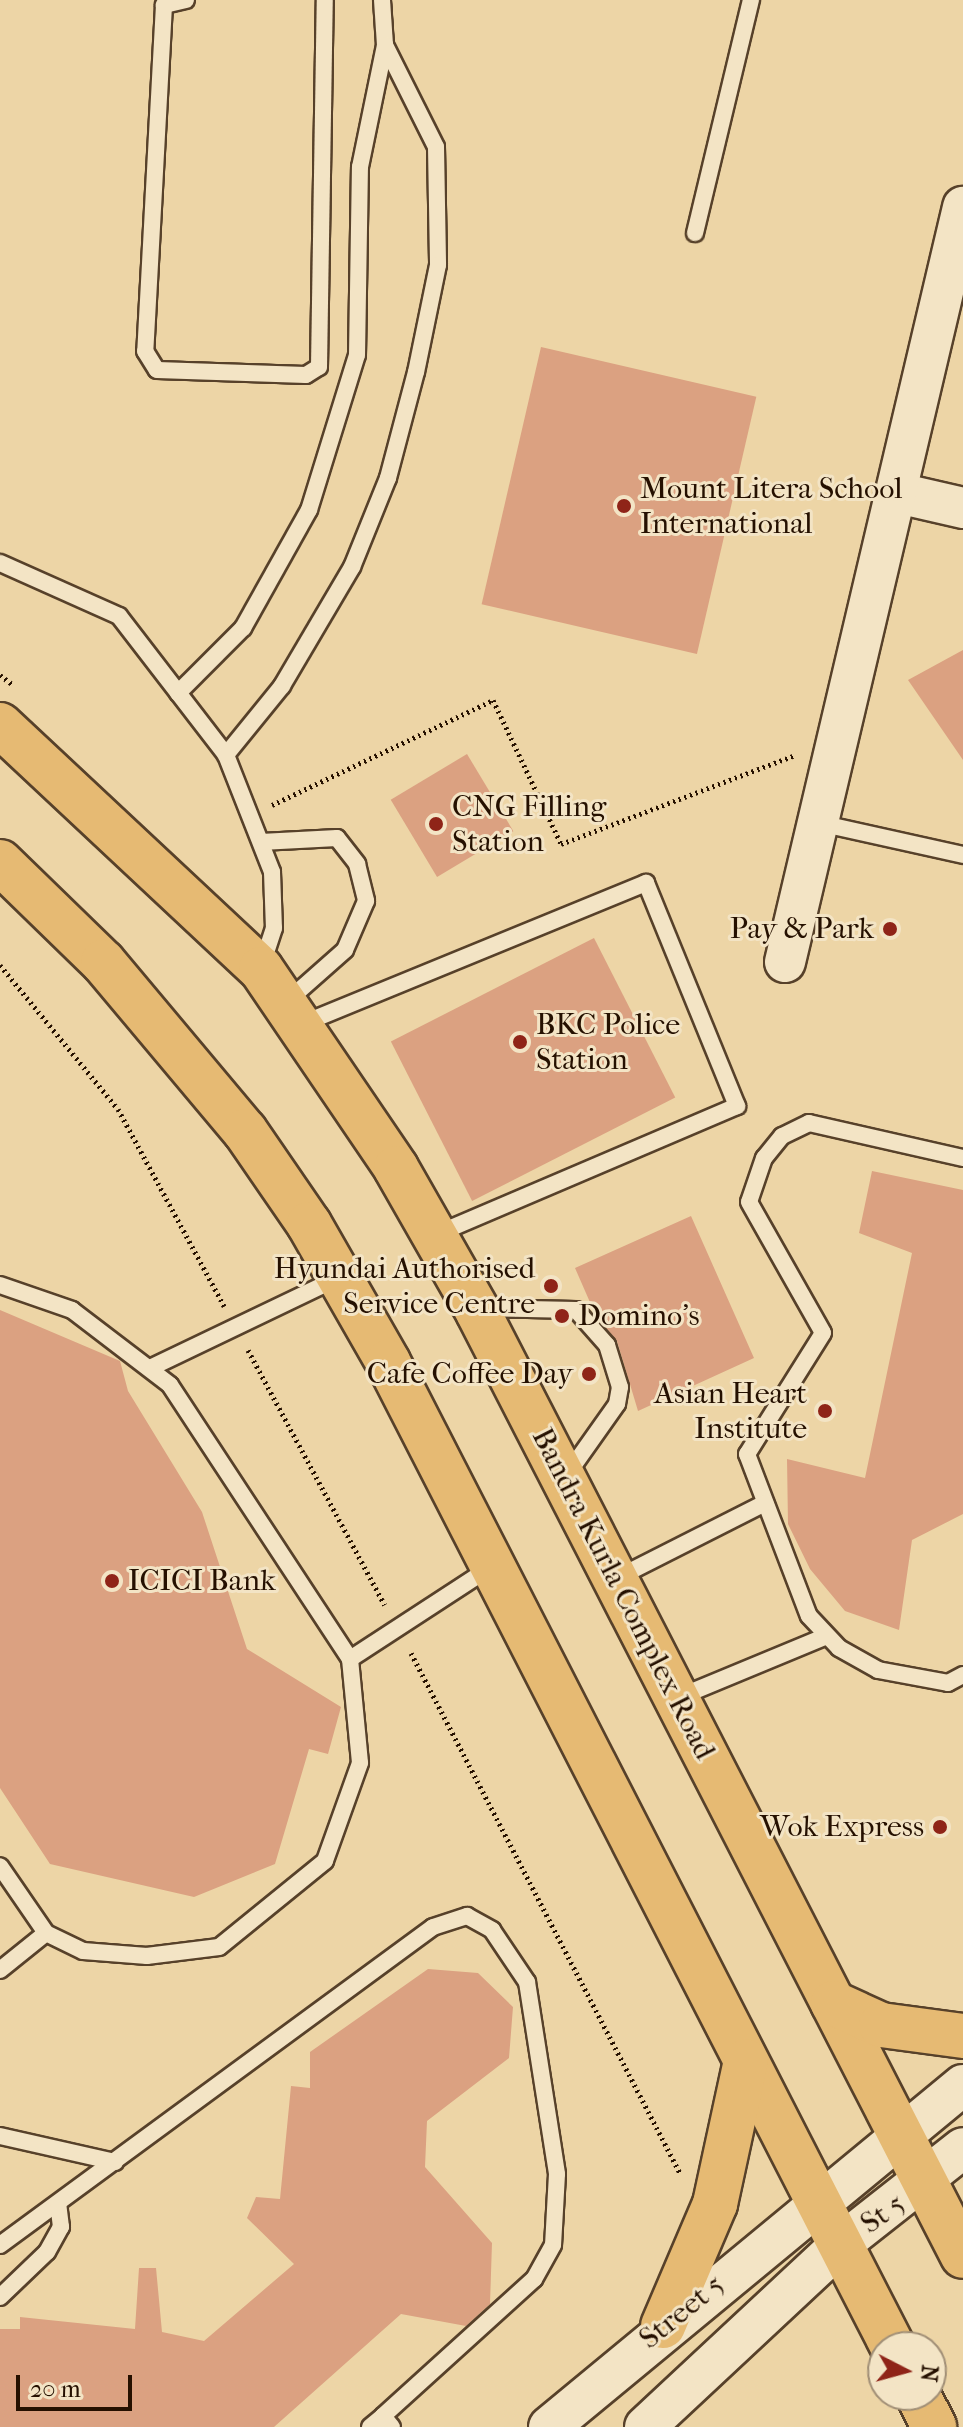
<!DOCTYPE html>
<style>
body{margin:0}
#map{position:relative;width:963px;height:2427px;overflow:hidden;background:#edd5a6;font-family:"IM FELL French Canon",serif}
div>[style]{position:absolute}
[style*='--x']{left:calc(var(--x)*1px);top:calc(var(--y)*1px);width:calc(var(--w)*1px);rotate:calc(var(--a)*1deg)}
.building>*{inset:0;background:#dba181;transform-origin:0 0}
.path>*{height:5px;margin-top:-2.5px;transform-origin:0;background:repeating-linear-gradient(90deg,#251000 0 2px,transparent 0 6px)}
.roads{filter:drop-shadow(2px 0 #57412a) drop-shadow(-2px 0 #57412a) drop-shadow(0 2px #57412a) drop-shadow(0 -2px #57412a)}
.service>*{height:16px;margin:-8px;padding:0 8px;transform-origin:8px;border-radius:8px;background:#f3e4c5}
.tertiary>*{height:40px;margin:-20px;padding:0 20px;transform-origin:20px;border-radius:20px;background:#f3e4c5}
.primary>*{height:44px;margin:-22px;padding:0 22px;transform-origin:22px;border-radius:22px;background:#e6ba73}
.dots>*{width:22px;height:22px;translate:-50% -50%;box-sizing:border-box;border:4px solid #f3e4c5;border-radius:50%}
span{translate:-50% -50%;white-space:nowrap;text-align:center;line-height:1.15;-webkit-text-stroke:6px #f3e4c5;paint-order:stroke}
.poi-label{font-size:30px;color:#251000}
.left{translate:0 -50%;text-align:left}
.right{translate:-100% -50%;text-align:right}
.street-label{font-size:30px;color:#251000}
.north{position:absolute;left:867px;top:2331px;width:80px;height:80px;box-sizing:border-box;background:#f3e4c5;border:2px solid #a18f76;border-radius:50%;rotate:96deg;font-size:22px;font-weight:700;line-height:32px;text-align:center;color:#251000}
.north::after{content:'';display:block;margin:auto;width:28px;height:36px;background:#8f2418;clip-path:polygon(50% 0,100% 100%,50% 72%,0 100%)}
.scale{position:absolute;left:16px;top:2375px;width:116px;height:36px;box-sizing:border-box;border:4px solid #251000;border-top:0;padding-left:10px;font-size:24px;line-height:28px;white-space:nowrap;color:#251000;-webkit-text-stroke:6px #f3e4c5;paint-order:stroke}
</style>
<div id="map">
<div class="building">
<div style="left:541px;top:347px;width:221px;height:264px;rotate:13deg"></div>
<div style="clip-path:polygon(963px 650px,963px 760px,908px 680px)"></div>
<div style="left:467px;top:754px;width:90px;height:89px;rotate:59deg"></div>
<div style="left:594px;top:938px;width:179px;height:228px;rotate:63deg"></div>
<div style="clip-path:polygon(872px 1171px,963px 1190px,963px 1514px,912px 1540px,899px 1630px,845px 1611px,810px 1569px,788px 1524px,787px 1459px,865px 1478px,912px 1253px,859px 1233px)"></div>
<div style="clip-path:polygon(691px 1216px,754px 1358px,638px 1411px,617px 1341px,596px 1316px,575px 1268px)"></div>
<div style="clip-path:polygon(0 1310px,120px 1361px,128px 1391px,202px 1512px,247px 1649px,341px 1707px,328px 1754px,309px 1749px,275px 1864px,194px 1897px,50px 1864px,0 1788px)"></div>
<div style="clip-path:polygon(428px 1969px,478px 1973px,513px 2007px,509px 2058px,427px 2121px,425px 2167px,492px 2243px,490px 2304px,466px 2326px,401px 2314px,274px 2427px,0 2427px,0 2329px,20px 2329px,20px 2317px,135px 2329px,139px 2268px,156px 2268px,162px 2332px,204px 2341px,294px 2264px,247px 2218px,256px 2197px,280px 2199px,291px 2086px,310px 2088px,310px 2052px)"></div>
</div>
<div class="path">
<div style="--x:0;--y:675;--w:15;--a:37"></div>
<div style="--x:272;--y:805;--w:245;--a:-25.4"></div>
<div style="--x:493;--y:700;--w:159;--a:64.7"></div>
<div style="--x:561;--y:844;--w:250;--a:-20.8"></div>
<div style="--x:0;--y:965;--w:186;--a:50.7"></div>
<div style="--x:118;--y:1109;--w:224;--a:61.7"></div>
<div style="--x:248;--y:1350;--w:289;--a:61.8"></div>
<div style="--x:411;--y:1653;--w:585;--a:62.65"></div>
</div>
<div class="roads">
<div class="service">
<div style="--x:186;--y:0;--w:23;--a:167"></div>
<div style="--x:164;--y:5;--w:347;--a:93.1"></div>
<div style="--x:145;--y:351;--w:22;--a:58"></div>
<div style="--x:157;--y:370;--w:149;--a:1.9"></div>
<div style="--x:306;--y:375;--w:15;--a:-32"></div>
<div style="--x:319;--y:367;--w:367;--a:-89.1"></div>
<div style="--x:382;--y:0;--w:45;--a:86.2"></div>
<div style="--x:695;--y:233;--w:240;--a:-76.5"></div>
<div style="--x:0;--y:563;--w:130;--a:24"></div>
<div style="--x:119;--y:616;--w:175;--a:52.4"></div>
<div style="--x:226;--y:755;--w:126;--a:68.5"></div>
<div style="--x:272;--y:872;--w:56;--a:88"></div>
<div style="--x:274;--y:928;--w:39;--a:108"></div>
<div style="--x:178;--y:693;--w:92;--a:-45"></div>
<div style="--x:243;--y:628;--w:135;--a:-60.8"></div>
<div style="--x:309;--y:510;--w:162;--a:-72.8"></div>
<div style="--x:357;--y:355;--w:188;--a:-89.1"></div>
<div style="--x:360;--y:167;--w:125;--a:-78.4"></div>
<div style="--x:385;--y:45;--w:114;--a:63.4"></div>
<div style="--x:436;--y:147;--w:118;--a:89"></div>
<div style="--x:438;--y:265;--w:109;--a:101.6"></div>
<div style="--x:416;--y:372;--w:110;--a:104.8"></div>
<div style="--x:388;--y:478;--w:96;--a:112"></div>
<div style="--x:352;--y:567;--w:138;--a:120.5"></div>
<div style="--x:282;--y:686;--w:89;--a:129.1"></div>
<div style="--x:819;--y:823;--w:148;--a:12.5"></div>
<div style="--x:261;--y:842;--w:76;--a:-3"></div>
<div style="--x:337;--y:838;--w:33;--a:52"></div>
<div style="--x:357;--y:864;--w:38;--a:76"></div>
<div style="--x:366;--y:901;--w:53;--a:113.2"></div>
<div style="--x:345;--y:950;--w:80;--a:138.5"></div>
<div style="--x:302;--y:1024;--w:372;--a:-22.3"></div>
<div style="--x:646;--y:883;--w:241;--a:67.8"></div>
<div style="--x:737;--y:1106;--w:328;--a:156.9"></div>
<div style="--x:963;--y:1158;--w:158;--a:-167.2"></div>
<div style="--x:809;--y:1123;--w:30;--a:154"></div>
<div style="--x:782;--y:1136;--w:28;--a:129"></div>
<div style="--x:764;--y:1158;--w:46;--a:108.8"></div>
<div style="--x:749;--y:1202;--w:150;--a:60.5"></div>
<div style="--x:823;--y:1333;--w:143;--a:122.1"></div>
<div style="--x:747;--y:1454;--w:173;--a:69.1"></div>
<div style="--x:809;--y:1616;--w:44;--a:46.8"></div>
<div style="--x:839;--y:1648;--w:45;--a:29.4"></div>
<div style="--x:878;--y:1670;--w:71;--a:10.5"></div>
<div style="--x:948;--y:1683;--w:17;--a:-28"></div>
<div style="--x:0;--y:1285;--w:76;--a:19.1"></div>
<div style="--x:72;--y:1310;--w:123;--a:37.4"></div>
<div style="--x:170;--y:1385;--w:328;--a:56.7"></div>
<div style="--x:350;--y:1659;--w:104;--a:84.5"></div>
<div style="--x:360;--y:1763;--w:104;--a:109.7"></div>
<div style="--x:325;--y:1861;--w:136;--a:140.9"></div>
<div style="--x:219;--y:1947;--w:73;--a:172.9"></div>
<div style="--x:147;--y:1956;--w:64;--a:-175.5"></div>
<div style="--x:83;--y:1951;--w:41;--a:-154.1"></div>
<div style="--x:46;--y:1933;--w:81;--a:-124.5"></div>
<div style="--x:478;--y:1308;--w:98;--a:1.2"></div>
<div style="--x:576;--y:1310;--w:47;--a:48.5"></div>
<div style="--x:607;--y:1345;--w:44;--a:72.8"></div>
<div style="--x:620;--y:1387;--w:17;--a:100"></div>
<div style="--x:617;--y:1404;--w:88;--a:125.3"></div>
<div style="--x:150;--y:1368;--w:208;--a:-25.6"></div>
<div style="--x:617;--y:1578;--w:166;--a:-26.9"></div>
<div style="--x:350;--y:1659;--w:168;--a:-33.1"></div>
<div style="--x:677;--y:1698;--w:162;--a:-22.5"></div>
<div style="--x:0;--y:1970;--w:59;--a:-38.8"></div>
<div style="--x:0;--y:2136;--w:118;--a:12.7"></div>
<div style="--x:0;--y:2245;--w:537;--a:-36.29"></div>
<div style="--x:433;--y:1927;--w:36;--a:-18"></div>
<div style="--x:467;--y:1916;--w:29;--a:29"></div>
<div style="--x:492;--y:1930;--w:63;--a:56.1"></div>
<div style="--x:527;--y:1982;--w:194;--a:81.1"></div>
<div style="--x:557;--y:2174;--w:71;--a:93.2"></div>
<div style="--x:553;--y:2245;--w:39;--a:119"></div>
<div style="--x:534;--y:2279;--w:204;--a:137.8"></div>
<div style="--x:0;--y:2297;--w:65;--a:-43.8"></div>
<div style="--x:47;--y:2252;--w:29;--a:-61"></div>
<div style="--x:61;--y:2227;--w:24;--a:-97"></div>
<div style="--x:370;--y:2427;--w:17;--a:-40"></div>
<div style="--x:383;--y:2416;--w:14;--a:51"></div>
</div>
<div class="tertiary">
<div style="--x:898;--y:493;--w:67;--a:13"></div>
<div style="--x:785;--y:962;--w:776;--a:-76.73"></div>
<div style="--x:549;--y:2427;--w:537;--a:-39.56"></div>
<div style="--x:645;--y:2427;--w:268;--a:-43"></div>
<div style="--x:841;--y:2244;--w:155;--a:-38.2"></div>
</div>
<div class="primary">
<div style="--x:0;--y:725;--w:357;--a:43.1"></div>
<div style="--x:261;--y:969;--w:240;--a:55.8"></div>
<div style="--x:396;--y:1168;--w:166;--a:60.3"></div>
<div style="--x:478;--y:1312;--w:1061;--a:62.81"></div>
<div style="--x:0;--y:862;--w:144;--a:44.2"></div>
<div style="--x:103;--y:962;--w:221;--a:50"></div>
<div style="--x:245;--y:1131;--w:113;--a:55.5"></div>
<div style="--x:309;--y:1224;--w:159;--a:60.2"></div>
<div style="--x:388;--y:1362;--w:1107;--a:62.86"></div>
<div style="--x:833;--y:2003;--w:53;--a:24.6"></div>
<div style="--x:881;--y:2025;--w:83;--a:7.6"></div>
<div style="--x:663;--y:2326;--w:133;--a:-66.9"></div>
<div style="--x:715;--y:2204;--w:146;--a:-77.8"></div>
<div style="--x:918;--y:2395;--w:36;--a:63"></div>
</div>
</div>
<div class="dots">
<div style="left:624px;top:506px;background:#8f2418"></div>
<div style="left:436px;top:824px;background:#8f2418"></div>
<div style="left:890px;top:929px;background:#8f2418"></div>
<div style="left:520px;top:1042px;background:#8f2418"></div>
<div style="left:551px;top:1286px;background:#8f2418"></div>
<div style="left:562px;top:1316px;background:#8f2418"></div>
<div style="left:589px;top:1374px;background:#8f2418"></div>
<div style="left:825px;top:1411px;background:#8f2418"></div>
<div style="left:112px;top:1581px;background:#8f2418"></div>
<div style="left:940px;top:1827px;background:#8f2418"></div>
</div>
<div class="poi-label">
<span class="left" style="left:640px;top:506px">Mount Litera School<br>International</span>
<span class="left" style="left:452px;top:824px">CNG Filling<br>Station</span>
<span class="right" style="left:874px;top:929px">Pay &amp; Park</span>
<span class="left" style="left:536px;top:1042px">BKC Police<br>Station</span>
<span class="right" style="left:535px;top:1286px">Hyundai Authorised<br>Service Centre</span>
<span class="left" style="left:578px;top:1316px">Domino's</span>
<span class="right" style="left:573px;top:1374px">Cafe Coffee Day</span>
<span class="right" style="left:807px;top:1411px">Asian Heart<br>Institute</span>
<span class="left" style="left:128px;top:1581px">ICICI Bank</span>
<span class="right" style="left:924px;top:1827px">Wok Express</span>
</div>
<div class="street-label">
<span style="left:623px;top:1594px;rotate:63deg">Bandra Kurla Complex Road</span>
<span style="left:883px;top:2214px;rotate:-35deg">St 5</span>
<span style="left:682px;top:2312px;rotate:-39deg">Street 5</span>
</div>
<div class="north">N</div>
<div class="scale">20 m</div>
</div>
